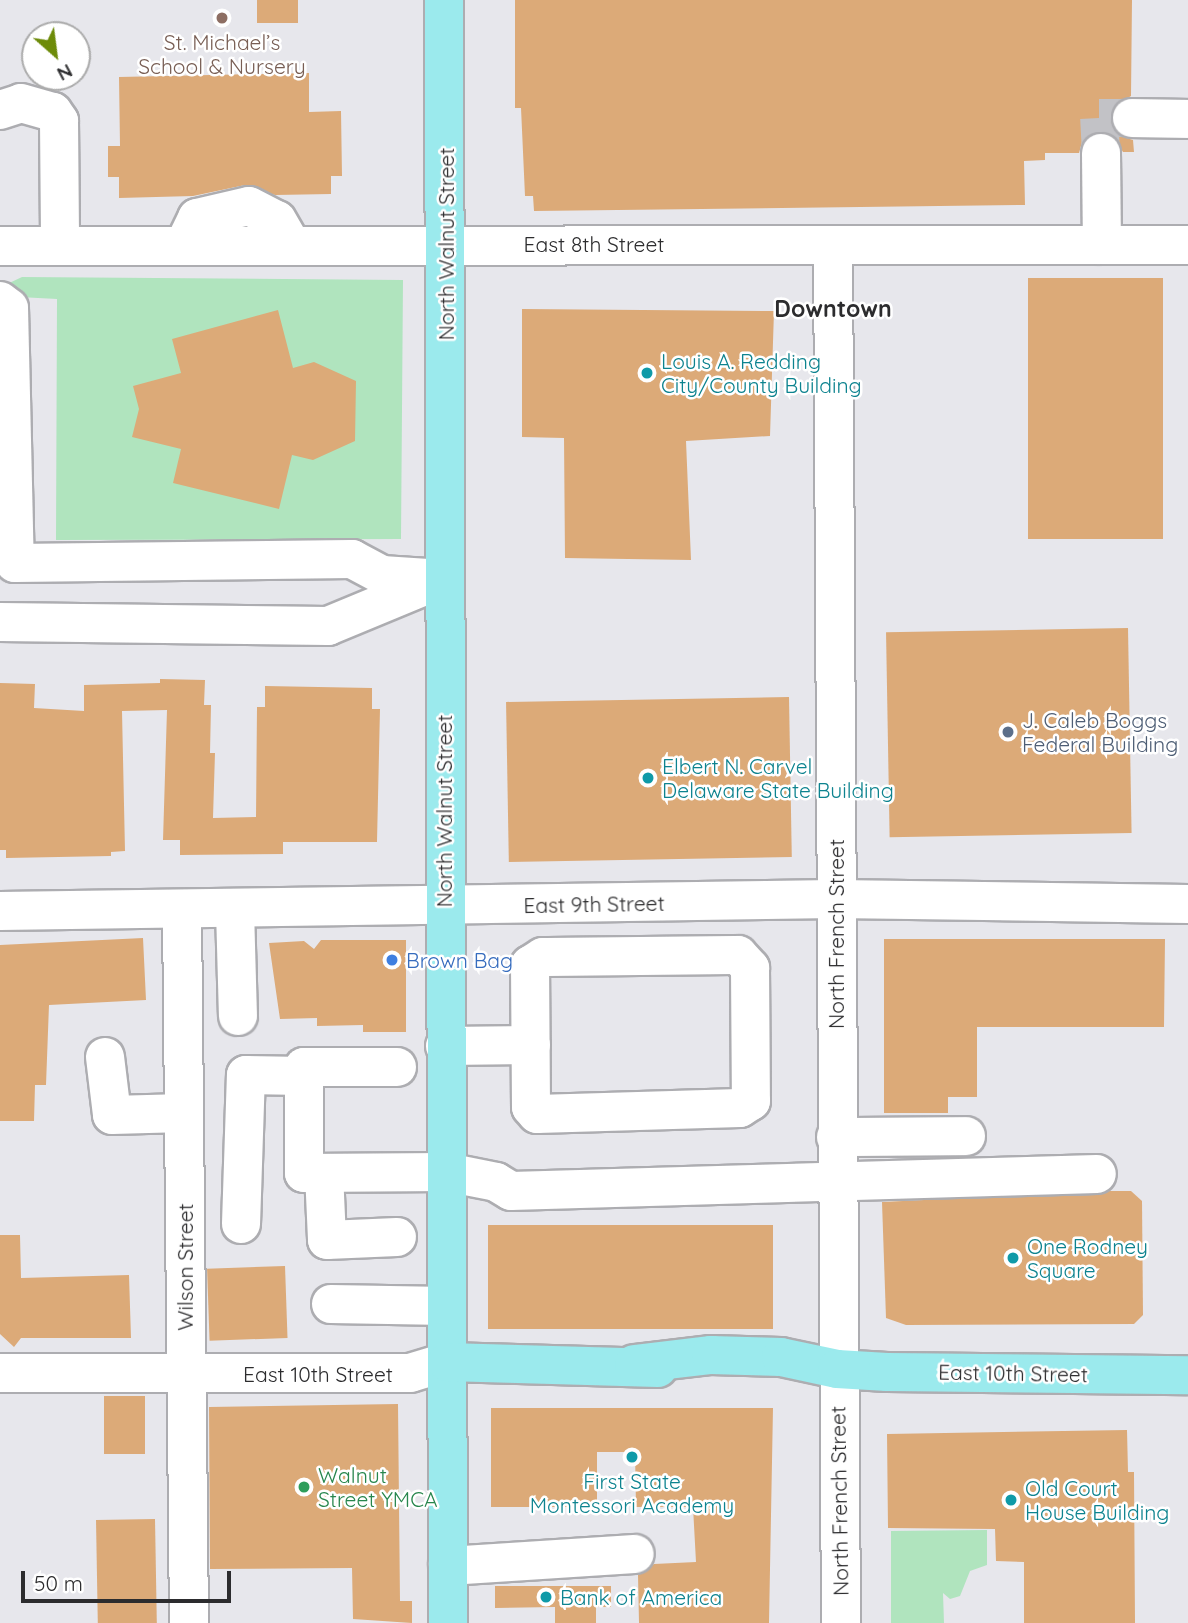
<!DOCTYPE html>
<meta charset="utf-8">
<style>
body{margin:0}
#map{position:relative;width:1188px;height:1623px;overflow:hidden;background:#e7e7ec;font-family:Quicksand,sans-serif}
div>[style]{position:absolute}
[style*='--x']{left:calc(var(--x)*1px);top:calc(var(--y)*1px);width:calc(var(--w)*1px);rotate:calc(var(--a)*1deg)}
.green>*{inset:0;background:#b0e4be}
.building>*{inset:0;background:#dcaa78;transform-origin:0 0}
.minor-tunnel>*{height:38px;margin-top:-19px;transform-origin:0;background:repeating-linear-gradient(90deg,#c2c2c6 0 38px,transparent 0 57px)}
.roads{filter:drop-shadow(2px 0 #adadb1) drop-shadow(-2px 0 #adadb1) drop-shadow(0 2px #adadb1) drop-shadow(0 -2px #adadb1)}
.minor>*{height:38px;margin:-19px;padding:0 19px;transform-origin:19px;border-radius:19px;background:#fff}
.major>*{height:38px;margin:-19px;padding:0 19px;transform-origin:19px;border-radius:19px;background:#9beaed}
.dots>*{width:19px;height:19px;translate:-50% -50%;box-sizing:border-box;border:4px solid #fff;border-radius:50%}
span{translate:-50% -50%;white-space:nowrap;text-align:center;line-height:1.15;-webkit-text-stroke:5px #fff;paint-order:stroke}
.education-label{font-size:21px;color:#785e54}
.street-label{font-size:21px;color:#2c2c2e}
.culture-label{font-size:21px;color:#0d838f}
.left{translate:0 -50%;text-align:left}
.service-label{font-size:21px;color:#4e5e75}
.shop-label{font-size:21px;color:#366cbe}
.leisure-label{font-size:21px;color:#27864d}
.neighbourhood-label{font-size:23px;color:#2c2c2e;font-weight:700}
.north{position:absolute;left:21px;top:21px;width:70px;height:70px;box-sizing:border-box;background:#fff;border:2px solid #ababab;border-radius:50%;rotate:152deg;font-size:19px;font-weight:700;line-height:28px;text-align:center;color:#2c2c2e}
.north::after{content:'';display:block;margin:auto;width:24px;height:32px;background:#6d8b09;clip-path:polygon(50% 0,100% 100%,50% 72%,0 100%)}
.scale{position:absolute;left:21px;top:1571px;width:210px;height:32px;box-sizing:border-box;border:4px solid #2c2c2e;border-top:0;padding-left:9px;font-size:21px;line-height:24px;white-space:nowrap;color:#2c2c2e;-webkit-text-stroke:5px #fff;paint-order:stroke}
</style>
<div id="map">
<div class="green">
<div style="clip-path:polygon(22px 277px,403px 280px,401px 539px,56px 540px,57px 299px,19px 297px,5px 285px)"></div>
<div style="clip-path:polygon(987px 1530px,987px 1565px,970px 1571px,960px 1596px,950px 1599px,943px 1593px,944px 1623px,891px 1623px,891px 1531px)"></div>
</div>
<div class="building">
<div style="left:257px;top:0;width:41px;height:23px"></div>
<div style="clip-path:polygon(515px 0,1132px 0,1131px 96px,1114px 106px,1110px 118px,1120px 136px,1133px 140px,1134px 152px,1123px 152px,1112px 134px,1100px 131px,1082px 142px,1079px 153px,1045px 153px,1045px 160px,1024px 161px,1025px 205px,534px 211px,533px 196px,525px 196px,521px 108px,515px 108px)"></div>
<div style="clip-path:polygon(309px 73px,309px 112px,341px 111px,342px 176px,331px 176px,331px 194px,275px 195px,245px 185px,193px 196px,119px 198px,119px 177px,108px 177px,108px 146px,120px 146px,119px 77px)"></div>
<div style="left:1028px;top:278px;width:135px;height:261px"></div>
<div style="clip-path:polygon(522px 309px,774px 311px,770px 436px,686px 441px,691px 560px,565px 558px,564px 438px,522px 437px)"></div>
<div style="clip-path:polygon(278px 310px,293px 368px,314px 362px,356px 381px,355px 441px,313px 460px,292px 455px,279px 509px,173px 483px,181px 449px,132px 437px,139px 409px,133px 386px,181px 373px,172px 339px)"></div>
<div style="left:1128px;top:628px;width:205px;height:242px;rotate:89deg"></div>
<div style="clip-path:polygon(160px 679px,205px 680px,204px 705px,211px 705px,210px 753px,215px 753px,213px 818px,256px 817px,257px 707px,265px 707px,265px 686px,372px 688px,372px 709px,380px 709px,377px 842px,283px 842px,283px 854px,180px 855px,180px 840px,163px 840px,167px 710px,122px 711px,125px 851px,111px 852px,111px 856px,6px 858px,6px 850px,0 850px,0 683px,35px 684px,34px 708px,84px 711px,84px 685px,160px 683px)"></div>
<div style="left:789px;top:697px;width:160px;height:283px;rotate:89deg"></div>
<div style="clip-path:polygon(143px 938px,146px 1000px,49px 1005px,46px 1085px,35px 1085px,34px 1121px,0 1121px,0 945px)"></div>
<div style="clip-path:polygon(884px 939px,1165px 939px,1164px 1027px,977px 1027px,977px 1097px,948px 1097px,948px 1113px,884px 1113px)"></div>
<div style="clip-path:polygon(321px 940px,406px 940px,406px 1032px,363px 1032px,363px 1025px,317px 1026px,317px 1018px,280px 1019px,269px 943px,304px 941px,314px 949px)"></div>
<div style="clip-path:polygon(1110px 1191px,1131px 1191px,1142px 1201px,1143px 1315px,1134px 1324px,906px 1325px,886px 1318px,882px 1202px)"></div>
<div style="left:773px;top:1225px;width:104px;height:285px;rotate:90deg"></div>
<div style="clip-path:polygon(0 1235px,20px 1235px,21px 1278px,129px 1275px,131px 1338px,21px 1338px,14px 1347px,0 1334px)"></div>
<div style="left:285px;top:1266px;width:72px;height:78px;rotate:88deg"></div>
<div style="left:145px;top:1396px;width:58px;height:41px;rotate:90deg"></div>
<div style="clip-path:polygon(398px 1404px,400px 1601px,412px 1601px,412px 1623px,353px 1619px,352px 1568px,210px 1569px,209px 1407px)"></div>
<div style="clip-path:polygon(491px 1408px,773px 1408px,769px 1623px,639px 1623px,638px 1575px,654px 1564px,696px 1562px,693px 1507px,636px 1507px,635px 1452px,597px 1452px,597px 1507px,491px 1507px)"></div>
<div style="clip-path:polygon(1127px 1430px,1128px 1472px,1134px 1472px,1135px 1623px,1024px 1623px,1024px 1562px,996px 1561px,995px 1529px,888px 1528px,887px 1434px)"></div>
<div style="left:155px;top:1519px;width:104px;height:59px;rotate:89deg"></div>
<div style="clip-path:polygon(495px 1586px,611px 1586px,611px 1607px,596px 1607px,596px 1623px,555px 1623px,555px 1607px,495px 1608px)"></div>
</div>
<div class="minor-tunnel">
<div style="--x:1101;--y:153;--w:35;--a:-93"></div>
<div style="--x:1099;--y:118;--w:33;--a:0"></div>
</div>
<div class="roads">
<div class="minor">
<div style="--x:0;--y:110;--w:22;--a:-18"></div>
<div style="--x:21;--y:103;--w:33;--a:16"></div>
<div style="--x:53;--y:112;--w:11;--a:56"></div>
<div style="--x:59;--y:121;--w:124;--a:89.5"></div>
<div style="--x:1132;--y:118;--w:56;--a:1"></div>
<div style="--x:1101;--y:153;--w:92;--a:89.4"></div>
<div style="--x:184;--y:245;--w:30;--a:-64"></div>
<div style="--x:197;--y:218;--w:53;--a:-13"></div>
<div style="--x:249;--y:206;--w:31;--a:27"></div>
<div style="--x:277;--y:220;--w:28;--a:60"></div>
<div style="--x:833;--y:245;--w:1378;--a:89.67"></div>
<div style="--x:0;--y:246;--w:1188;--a:-0.05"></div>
<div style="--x:0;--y:301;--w:11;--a:38"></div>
<div style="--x:9;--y:308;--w:255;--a:88.7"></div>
<div style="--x:15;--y:563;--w:337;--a:-0.7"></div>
<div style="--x:352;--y:559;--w:34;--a:28"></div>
<div style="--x:382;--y:575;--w:61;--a:3.8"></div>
<div style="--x:0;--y:622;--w:328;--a:0.7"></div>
<div style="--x:328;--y:626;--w:115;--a:-22.5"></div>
<div style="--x:182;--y:910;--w:713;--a:89.44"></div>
<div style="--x:235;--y:910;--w:106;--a:88.4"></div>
<div style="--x:0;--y:911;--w:835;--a:-0.82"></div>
<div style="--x:835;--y:899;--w:353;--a:0.8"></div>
<div style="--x:738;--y:955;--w:18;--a:47"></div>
<div style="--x:750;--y:968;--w:133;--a:89.6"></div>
<div style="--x:751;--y:1101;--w:13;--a:148"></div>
<div style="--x:740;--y:1108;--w:203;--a:178.3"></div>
<div style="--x:537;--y:1114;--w:9;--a:-131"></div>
<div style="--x:531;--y:1107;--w:142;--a:-90.4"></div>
<div style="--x:530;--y:965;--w:15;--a:-32"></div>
<div style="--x:543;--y:957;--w:195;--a:-0.6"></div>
<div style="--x:445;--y:1046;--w:86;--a:-0.7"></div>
<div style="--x:105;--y:1057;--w:58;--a:83.1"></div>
<div style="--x:112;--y:1115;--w:72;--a:-1.6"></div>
<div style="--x:397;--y:1067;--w:93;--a:180"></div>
<div style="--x:304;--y:1067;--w:106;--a:90"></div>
<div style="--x:304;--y:1173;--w:142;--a:-0.4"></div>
<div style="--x:446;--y:1172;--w:51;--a:11.3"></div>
<div style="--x:496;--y:1182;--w:17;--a:31"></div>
<div style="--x:511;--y:1191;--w:586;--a:-1.66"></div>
<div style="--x:836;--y:1137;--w:130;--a:-0.4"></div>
<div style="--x:324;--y:1173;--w:67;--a:87.4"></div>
<div style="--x:327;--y:1240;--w:70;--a:-2.5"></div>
<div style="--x:241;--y:1224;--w:149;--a:-88.1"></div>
<div style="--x:246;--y:1075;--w:58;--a:1"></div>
<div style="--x:331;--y:1304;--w:116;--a:1"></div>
<div style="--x:0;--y:1373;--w:410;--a:0"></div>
<div style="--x:410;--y:1373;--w:39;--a:-17"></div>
<div style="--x:448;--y:1566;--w:187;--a:-3.7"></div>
</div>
<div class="major">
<div style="--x:444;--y:0;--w:1623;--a:89.86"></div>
<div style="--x:447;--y:1362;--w:211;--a:1.6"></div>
<div style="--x:634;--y:1364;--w:78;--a:-6.7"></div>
<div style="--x:711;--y:1355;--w:70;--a:1.6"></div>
<div style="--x:781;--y:1357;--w:57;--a:12.1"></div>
<div style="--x:837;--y:1369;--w:50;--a:3.4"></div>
<div style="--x:887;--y:1372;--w:301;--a:0.6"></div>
</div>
</div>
<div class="dots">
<div style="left:222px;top:18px;background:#8d6e63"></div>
<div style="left:647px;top:373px;background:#0f9aa8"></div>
<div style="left:1008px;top:732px;background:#5c6f8a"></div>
<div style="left:648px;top:778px;background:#0f9aa8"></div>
<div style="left:392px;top:960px;background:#3f7fe0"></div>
<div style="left:1013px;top:1258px;background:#0f9aa8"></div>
<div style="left:632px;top:1457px;background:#0f9aa8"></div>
<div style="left:304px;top:1487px;background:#2e9e5b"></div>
<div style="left:1011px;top:1500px;background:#0f9aa8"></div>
<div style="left:546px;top:1597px;background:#0f9aa8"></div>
</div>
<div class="education-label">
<span style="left:222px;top:54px">St. Michael’s<br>School &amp; Nursery</span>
</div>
<div class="street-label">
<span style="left:446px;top:244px;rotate:-90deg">North Walnut Street</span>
<span style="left:594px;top:244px">East 8th Street</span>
<span style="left:444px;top:811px;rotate:-90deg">North Walnut Street</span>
<span style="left:594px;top:904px;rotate:-1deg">East 9th Street</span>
<span style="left:836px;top:934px;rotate:-90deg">North French Street</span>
<span style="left:185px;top:1267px;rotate:-90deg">Wilson Street</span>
<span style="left:1013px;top:1373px;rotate:1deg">East 10th Street</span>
<span style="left:318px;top:1374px">East 10th Street</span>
<span style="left:839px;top:1501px;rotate:-91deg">North French Street</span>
</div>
<div class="culture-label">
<span class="left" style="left:661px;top:373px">Louis A. Redding<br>City/County Building</span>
<span class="left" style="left:662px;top:778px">Elbert N. Carvel<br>Delaware State Building</span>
<span class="left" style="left:1027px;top:1258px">One Rodney<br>Square</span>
<span style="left:632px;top:1493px">First State<br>Montessori Academy</span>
<span class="left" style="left:1025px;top:1500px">Old Court<br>House Building</span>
<span class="left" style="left:560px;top:1597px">Bank of America</span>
</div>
<div class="service-label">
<span class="left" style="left:1022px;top:732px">J. Caleb Boggs<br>Federal Building</span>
</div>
<div class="shop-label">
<span class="left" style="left:406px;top:960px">Brown Bag</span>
</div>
<div class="leisure-label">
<span class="left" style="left:318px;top:1487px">Walnut<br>Street YMCA</span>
</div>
<div class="neighbourhood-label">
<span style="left:833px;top:309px">Downtown</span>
</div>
<div class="north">N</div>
<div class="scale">50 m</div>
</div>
